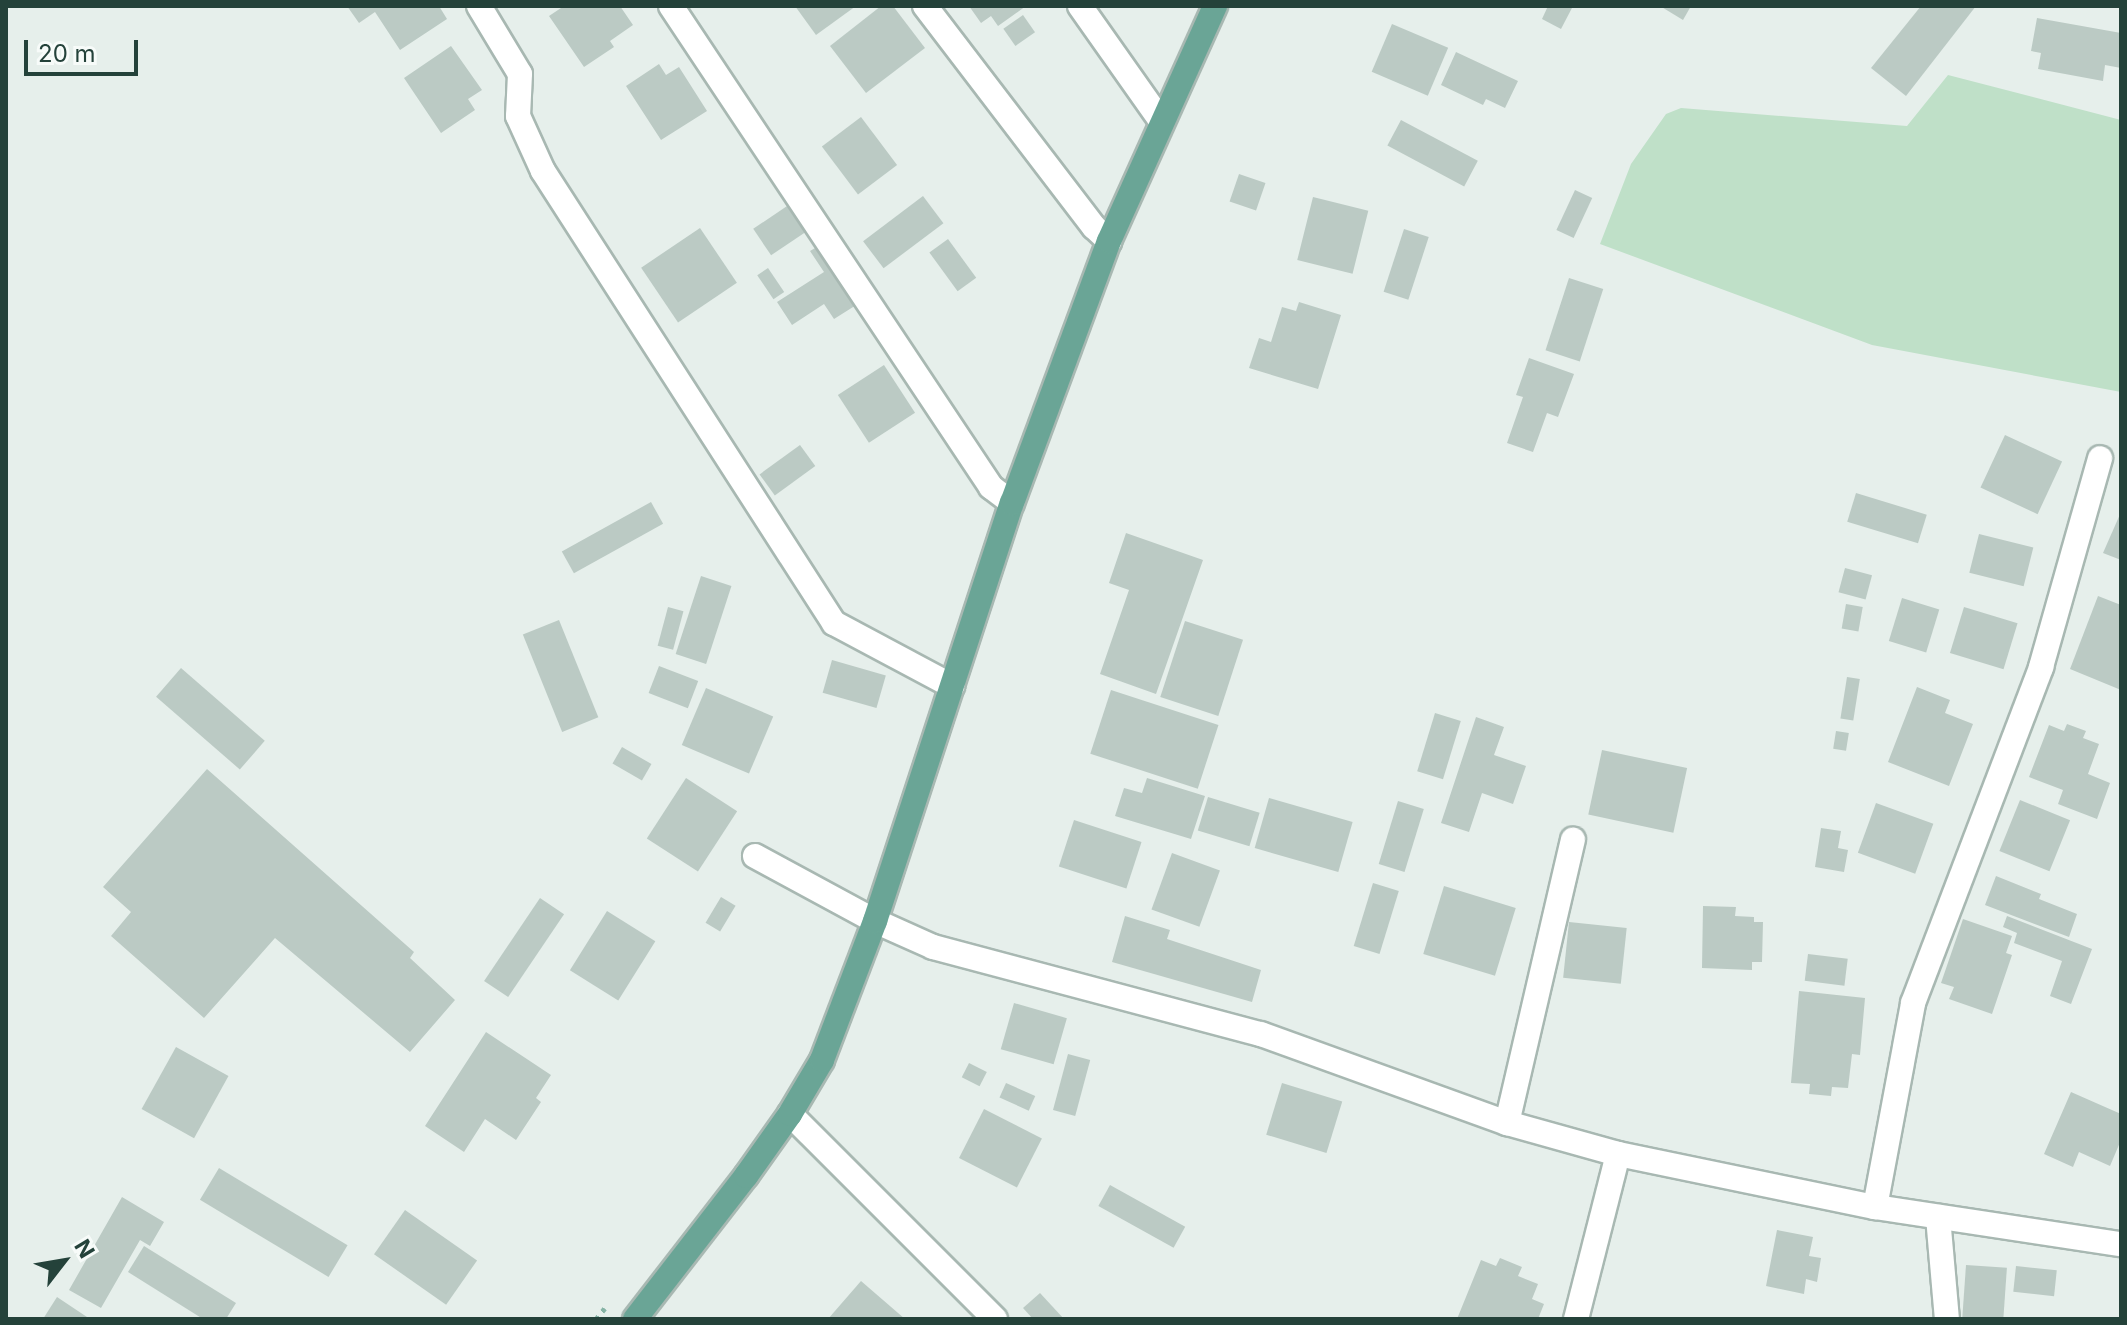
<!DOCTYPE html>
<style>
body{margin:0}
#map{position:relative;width:2127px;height:1325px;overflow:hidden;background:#e6efeb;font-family:Inter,sans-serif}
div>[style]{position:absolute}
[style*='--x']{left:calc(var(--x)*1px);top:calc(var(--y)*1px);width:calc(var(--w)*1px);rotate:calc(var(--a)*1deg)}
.green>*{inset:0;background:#bfe0c8}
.building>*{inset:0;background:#bbcac4;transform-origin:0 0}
.path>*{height:5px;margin-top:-2.5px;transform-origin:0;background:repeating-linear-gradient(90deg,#86b3a5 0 4px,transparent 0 10px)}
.roads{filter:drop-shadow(2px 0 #a8b8b2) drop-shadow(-2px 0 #a8b8b2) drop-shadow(0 2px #a8b8b2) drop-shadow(0 -2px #a8b8b2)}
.minor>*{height:24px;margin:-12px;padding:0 12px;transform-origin:12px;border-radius:12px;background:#fff}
.primary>*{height:24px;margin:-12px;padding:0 12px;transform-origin:12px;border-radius:12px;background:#6aa596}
span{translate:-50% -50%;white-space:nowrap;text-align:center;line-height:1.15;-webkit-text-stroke:6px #f7fbf9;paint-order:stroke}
.frame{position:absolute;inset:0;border:8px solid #24423a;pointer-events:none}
.north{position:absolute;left:24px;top:1221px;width:80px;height:80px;-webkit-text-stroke:6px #f7fbf9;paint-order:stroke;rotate:59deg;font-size:22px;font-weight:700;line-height:32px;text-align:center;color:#24423a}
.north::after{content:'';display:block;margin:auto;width:28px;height:36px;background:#24423a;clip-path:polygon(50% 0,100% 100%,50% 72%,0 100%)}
.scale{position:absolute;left:24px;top:40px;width:114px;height:36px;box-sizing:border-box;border:4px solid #24423a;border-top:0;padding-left:10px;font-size:24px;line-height:28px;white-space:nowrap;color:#24423a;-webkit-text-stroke:6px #f7fbf9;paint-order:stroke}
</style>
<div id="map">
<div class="green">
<div style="clip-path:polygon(1948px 75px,2121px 120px,2121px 392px,1872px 345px,1600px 244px,1631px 164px,1666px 114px,1681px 108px,1907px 126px)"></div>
</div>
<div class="building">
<div style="clip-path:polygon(347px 6px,439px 6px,447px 19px,400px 50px,375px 12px,359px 23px)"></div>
<div style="clip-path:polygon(564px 6px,620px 6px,633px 25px,610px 41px,614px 47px,584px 67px,549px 16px)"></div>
<div style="clip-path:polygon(795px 6px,856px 6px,816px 35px)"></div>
<div style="clip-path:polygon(881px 6px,893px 6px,925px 48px,866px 93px,830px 46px)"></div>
<div style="clip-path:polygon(969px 6px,1026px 6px,998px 26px,991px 16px,981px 23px)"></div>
<div style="clip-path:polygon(1548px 6px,1573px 6px,1561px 29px,1542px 19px)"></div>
<div style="clip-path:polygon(1660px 6px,1691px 6px,1683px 20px)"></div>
<div style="clip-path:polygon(1921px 6px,1976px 6px,1906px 96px,1871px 68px)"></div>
<div style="left:1023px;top:15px;width:21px;height:24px;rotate:55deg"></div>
<div style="clip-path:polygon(2037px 18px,2121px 33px,2121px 68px,2105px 65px,2103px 81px,2038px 69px,2041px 53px,2031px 51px)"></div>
<div style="left:1392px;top:24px;width:61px;height:52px;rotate:23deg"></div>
<div style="clip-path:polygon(451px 46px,482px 90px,468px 99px,475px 110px,441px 133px,404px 78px)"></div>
<div style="clip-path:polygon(1456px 52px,1518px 81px,1505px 108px,1486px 99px,1483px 105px,1441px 85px)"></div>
<div style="clip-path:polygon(659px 64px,666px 75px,679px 67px,707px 111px,661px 140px,626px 86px)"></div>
<div style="left:861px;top:117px;width:60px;height:49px;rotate:53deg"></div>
<div style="left:1401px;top:120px;width:87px;height:29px;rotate:28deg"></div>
<div style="left:1239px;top:174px;width:28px;height:29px;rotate:19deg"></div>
<div style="left:1575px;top:190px;width:19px;height:44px;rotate:25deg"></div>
<div style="left:923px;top:196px;width:34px;height:75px;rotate:53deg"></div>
<div style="left:1313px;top:197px;width:57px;height:65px;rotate:14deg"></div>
<div style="left:793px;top:202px;width:32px;height:48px;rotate:56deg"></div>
<div style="left:700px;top:228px;width:66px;height:71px;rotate:56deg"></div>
<div style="left:1404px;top:229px;width:26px;height:66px;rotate:18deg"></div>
<div style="left:948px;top:239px;width:48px;height:23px;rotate:54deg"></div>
<div style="clip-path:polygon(822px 244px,861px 302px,834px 319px,824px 304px,792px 325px,777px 302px,824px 272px,810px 251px)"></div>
<div style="left:768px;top:268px;width:29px;height:13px;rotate:56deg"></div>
<div style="left:1569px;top:278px;width:36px;height:76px;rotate:18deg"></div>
<div style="clip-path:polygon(1299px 302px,1341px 315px,1318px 389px,1249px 368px,1259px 338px,1271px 342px,1282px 307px,1296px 311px)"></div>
<div style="clip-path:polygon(1529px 358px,1574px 374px,1558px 417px,1547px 413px,1533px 452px,1507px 443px,1523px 397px,1516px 395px)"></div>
<div style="left:884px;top:365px;width:57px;height:55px;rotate:57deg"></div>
<div style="left:2005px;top:435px;width:63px;height:58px;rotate:25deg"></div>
<div style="left:800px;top:445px;width:26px;height:50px;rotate:54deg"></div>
<div style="left:1856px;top:493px;width:74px;height:30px;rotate:17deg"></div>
<div style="left:651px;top:502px;width:25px;height:102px;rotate:61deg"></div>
<div style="clip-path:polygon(2121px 512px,2121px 560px,2103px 553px)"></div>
<div style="clip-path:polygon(1126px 533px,1203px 560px,1156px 694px,1100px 674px,1129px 590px,1109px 583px)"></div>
<div style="left:1979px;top:534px;width:56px;height:40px;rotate:14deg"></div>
<div style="left:1845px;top:568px;width:28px;height:25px;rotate:15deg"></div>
<div style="left:701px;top:576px;width:32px;height:82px;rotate:18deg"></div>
<div style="clip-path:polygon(2098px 596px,2121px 605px,2121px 690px,2070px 669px)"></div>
<div style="left:1902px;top:598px;width:39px;height:45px;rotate:17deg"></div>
<div style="left:1846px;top:604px;width:17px;height:25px;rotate:10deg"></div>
<div style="left:668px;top:607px;width:16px;height:40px;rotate:15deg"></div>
<div style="left:1964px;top:607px;width:56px;height:48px;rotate:17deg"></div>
<div style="left:559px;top:620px;width:105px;height:39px;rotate:68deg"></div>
<div style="left:1185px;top:621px;width:61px;height:80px;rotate:18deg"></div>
<div style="left:832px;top:660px;width:56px;height:34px;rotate:16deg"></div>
<div style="left:659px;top:666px;width:42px;height:29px;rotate:21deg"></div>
<div style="left:181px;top:668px;width:111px;height:38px;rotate:41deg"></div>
<div style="left:1847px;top:677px;width:13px;height:42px;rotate:9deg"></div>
<div style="clip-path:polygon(1917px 687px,1950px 700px,1945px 713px,1973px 724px,1949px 786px,1888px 762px)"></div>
<div style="left:706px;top:688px;width:73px;height:62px;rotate:23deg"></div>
<div style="left:1111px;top:690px;width:113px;height:67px;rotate:18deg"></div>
<div style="left:1435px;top:713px;width:27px;height:61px;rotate:17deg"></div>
<div style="clip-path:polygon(1476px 717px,1504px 727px,1494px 755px,1526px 766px,1513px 804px,1482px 793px,1469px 832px,1441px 823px)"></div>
<div style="clip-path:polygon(2067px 724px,2086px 731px,2083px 738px,2099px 744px,2088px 774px,2110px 783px,2097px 819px,2058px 804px,2063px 790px,2029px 777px,2049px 725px,2064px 731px)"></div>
<div style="left:1836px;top:731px;width:13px;height:18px;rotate:9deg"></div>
<div style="left:622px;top:747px;width:34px;height:19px;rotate:30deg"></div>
<div style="left:1602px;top:750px;width:87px;height:66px;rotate:12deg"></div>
<div style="clip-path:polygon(207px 769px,414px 952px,410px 958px,455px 1000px,410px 1052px,275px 938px,204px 1018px,111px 936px,131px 912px,103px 887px)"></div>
<div style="left:686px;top:778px;width:61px;height:72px;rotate:33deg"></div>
<div style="clip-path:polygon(1147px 778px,1205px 796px,1191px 839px,1115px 816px,1124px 788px,1142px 793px)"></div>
<div style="left:1208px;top:797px;width:54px;height:35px;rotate:17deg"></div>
<div style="left:1269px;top:798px;width:87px;height:52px;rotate:16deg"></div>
<div style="left:2020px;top:800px;width:54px;height:55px;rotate:22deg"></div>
<div style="left:1398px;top:801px;width:27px;height:66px;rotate:17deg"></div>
<div style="left:1876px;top:803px;width:61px;height:53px;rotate:20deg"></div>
<div style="left:1074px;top:820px;width:71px;height:49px;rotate:18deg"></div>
<div style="clip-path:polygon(1821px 828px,1841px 831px,1838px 848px,1848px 850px,1844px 872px,1815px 867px)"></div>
<div style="left:1172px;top:853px;width:51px;height:60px;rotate:20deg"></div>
<div style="clip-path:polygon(1996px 876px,2041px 894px,2039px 899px,2077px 914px,2069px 937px,1985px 905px)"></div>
<div style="left:1373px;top:883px;width:27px;height:66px;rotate:17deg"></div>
<div style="left:1444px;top:886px;width:75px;height:71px;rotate:17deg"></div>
<div style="left:721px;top:897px;width:17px;height:30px;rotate:31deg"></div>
<div style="left:540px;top:898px;width:29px;height:100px;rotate:34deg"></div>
<div style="clip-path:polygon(1703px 906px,1736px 907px,1735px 916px,1754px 917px,1754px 922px,1763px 922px,1762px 962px,1752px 962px,1752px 970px,1702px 968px)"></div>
<div style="left:607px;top:911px;width:57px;height:70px;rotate:32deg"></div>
<div style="clip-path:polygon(1125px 916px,1170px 930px,1167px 939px,1261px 970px,1252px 1002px,1112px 962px)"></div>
<div style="clip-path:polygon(2007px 916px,2092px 949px,2071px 1004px,2050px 996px,2062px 961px,2014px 943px,2017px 933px,2003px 927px)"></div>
<div style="clip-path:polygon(1963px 919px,2012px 936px,2006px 953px,2012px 955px,1992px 1014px,1949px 999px,1954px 987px,1941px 983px)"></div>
<div style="left:1569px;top:922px;width:58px;height:56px;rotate:6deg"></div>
<div style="left:1808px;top:954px;width:40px;height:27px;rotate:7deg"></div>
<div style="clip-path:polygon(1799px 991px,1865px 998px,1860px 1055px,1852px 1054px,1848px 1088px,1832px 1087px,1831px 1096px,1809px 1094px,1810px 1084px,1791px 1083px)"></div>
<div style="left:1014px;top:1003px;width:55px;height:48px;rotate:16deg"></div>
<div style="clip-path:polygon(486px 1032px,551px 1075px,536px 1098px,541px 1102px,516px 1140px,485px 1119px,464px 1152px,425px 1126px)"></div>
<div style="left:176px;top:1047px;width:60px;height:71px;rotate:29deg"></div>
<div style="left:1068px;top:1054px;width:23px;height:58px;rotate:15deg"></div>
<div style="left:969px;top:1063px;width:20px;height:16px;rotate:27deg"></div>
<div style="left:1006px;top:1083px;width:32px;height:16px;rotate:24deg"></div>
<div style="left:1282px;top:1083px;width:63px;height:54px;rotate:17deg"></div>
<div style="clip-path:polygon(2071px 1092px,2121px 1114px,2121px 1140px,2110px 1166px,2079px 1152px,2073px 1167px,2044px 1154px)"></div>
<div style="left:984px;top:1109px;width:65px;height:55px;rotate:27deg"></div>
<div style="left:219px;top:1168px;width:150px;height:37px;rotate:31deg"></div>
<div style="left:1110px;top:1185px;width:86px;height:24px;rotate:29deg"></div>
<div style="clip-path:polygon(122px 1197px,164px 1222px,150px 1246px,140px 1240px,101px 1308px,69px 1290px)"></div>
<div style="left:405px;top:1210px;width:88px;height:54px;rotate:35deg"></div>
<div style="clip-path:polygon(1777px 1230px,1813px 1237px,1809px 1256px,1821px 1258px,1817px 1282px,1806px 1279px,1804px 1294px,1766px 1286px)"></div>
<div style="clip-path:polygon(144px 1246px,236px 1303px,226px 1319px,203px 1319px,128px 1272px)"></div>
<div style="clip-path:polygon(1500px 1258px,1522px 1267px,1518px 1276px,1538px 1284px,1532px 1299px,1544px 1304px,1538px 1319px,1457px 1319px,1481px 1260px,1496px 1266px)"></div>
<div style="left:1966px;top:1265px;width:41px;height:54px;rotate:4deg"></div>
<div style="left:2016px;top:1266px;width:41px;height:26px;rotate:6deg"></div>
<div style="clip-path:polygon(861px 1281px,905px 1319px,828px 1319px)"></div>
<div style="clip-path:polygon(1040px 1293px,1064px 1319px,1033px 1319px,1023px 1308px)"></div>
<div style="clip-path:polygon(57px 1297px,90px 1319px,43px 1319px)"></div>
</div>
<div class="path">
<div style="--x:596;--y:1319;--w:14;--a:-51"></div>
</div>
<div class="roads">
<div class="minor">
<div style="--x:479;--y:6;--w:79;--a:58.9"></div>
<div style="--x:520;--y:74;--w:42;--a:92.7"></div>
<div style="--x:518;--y:116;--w:60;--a:65.6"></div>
<div style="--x:543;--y:171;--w:538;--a:57.23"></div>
<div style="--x:834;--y:623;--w:134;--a:28.1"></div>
<div style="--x:671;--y:6;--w:578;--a:56.36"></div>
<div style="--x:991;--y:487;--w:26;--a:37"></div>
<div style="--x:925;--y:6;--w:278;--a:52.6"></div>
<div style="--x:1094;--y:227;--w:21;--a:43"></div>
<div style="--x:1080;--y:6;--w:141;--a:54.8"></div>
<div style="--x:755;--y:856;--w:136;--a:28.4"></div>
<div style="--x:875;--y:921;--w:64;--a:24.1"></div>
<div style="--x:933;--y:947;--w:339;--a:14.9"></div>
<div style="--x:1261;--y:1034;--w:262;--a:19.9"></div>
<div style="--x:1507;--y:1123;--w:115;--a:15.6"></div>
<div style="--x:1618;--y:1154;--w:262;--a:11.7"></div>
<div style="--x:1875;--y:1207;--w:249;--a:8.6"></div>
<div style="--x:790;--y:1114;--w:290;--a:45"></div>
<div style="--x:1507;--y:1123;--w:291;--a:-76.9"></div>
<div style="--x:1875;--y:1207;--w:208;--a:-79.4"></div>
<div style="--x:1913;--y:1003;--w:360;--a:-69.1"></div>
<div style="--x:2041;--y:667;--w:217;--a:-74.2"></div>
<div style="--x:1938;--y:1217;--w:102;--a:85"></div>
<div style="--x:1576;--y:1319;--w:170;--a:-75.7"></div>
</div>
<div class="primary">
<div style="--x:635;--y:1319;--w:181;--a:-52.2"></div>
<div style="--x:746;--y:1176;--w:76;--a:-54.6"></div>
<div style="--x:790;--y:1114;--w:63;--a:-59.3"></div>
<div style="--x:822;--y:1060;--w:149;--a:-69.1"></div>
<div style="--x:875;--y:921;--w:440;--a:-71.9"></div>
<div style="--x:1012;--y:503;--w:279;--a:-69.7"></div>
<div style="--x:1109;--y:241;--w:258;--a:-65.7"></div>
</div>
</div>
<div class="frame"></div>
<div class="north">N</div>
<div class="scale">20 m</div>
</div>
